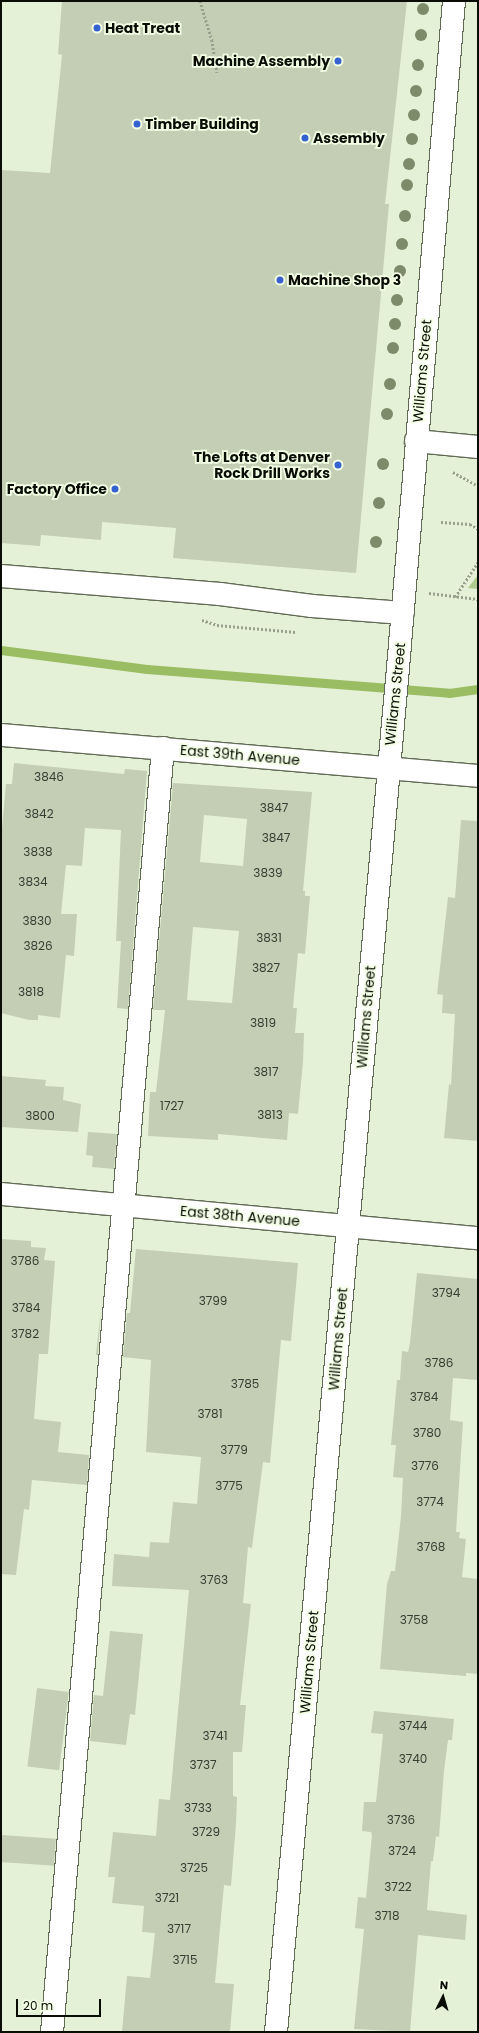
<!DOCTYPE html>
<style>
body{margin:0}
#map{position:relative;width:479px;height:2033px;overflow:hidden;background:#e5f1d7;font-family:Poppins,sans-serif}
div>[style]{position:absolute}
[style*='--x']{left:calc(var(--x)*1px);top:calc(var(--y)*1px);width:calc(var(--w)*1px);rotate:calc(var(--a)*1deg)}
.green>*{inset:0;background:#b0c98c}
.stream>*{height:9px;margin:-4.5px;padding:0 4.5px;transform-origin:4.5px;border-radius:4.5px;background:#9abc63}
.building>*{inset:0;background:#c3ceb5;transform-origin:0 0}
.path>*{height:2.5px;margin-top:-1.25px;transform-origin:0;background:repeating-linear-gradient(90deg,#97a08d 0 2px,transparent 0 4px)}
.roads{filter:drop-shadow(1px 0 #616a54) drop-shadow(-1px 0 #616a54) drop-shadow(0 1px #616a54) drop-shadow(0 -1px #616a54)}
.minor>*{height:22px;margin:-11px;padding:0 11px;transform-origin:11px;border-radius:11px;background:#fff}
.trees>*{width:12px;height:12px;margin:-6px;border-radius:50%;background:#7e8b6b}
.dots>*{width:11px;height:11px;translate:-50% -50%;box-sizing:border-box;border:2px solid #f3fee4;border-radius:50%}
span{translate:-50% -50%;white-space:nowrap;text-align:center;line-height:1.15;-webkit-text-stroke:3.5px #f3fee4;paint-order:stroke}
.number-label{font-size:12px;color:#383d32}
.number-label span{-webkit-text-stroke-width:0}
.poi-label{font-size:14px;color:#0a0d06;font-weight:700}
.left{translate:0 -50%;text-align:left}
.right{translate:-100% -50%;text-align:right}
.street-label{font-size:14px;color:#0a0d06}
.frame{position:absolute;inset:0;border:2px solid #0a0d06;pointer-events:none}
.north{position:absolute;left:423px;top:1977px;width:40px;height:40px;-webkit-text-stroke:3px #f3fee4;paint-order:stroke;rotate:5deg;font-size:11px;font-weight:700;line-height:16px;text-align:center;color:#0a0d06}
.north::after{content:'';display:block;margin:auto;width:14px;height:18px;background:#0a0d06;clip-path:polygon(50% 0,100% 100%,50% 72%,0 100%)}
.scale{position:absolute;left:16px;top:1999px;width:85px;height:18px;box-sizing:border-box;border:2px solid #0a0d06;border-top:0;padding-left:5px;font-size:12px;line-height:14px;white-space:nowrap;color:#0a0d06;-webkit-text-stroke:3px #f3fee4;paint-order:stroke}
</style>
<div id="map">
<div class="green">
<div style="clip-path:polygon(478px 575px,478px 589px,468px 588px)"></div>
</div>
<div class="stream">
<div style="--x:1;--y:650;--w:147;--a:7.4"></div>
<div style="--x:147;--y:669;--w:303;--a:4.5"></div>
<div style="--x:449;--y:693;--w:29;--a:-8"></div>
</div>
<div class="building">
<div style="clip-path:polygon(62px 1px,407px 1px,385px 204px,389px 204px,356px 573px,173px 558px,176px 528px,102px 522px,101px 540px,41px 535px,40px 546px,1px 543px,1px 170px,50px 173px,62px 55px,58px 54px)"></div>
<div style="clip-path:polygon(14px 763px,124px 774px,125px 769px,147px 771px,128px 1009px,117px 1008px,121px 941px,116px 941px,121px 830px,85px 828px,82px 866px,66px 865px,61px 914px,77px 914px,74px 956px,66px 955px,60px 1018px,38px 1015px,38px 1020px,29px 1020px,1px 1013px,1px 839px,6px 784px,12px 784px)"></div>
<div style="clip-path:polygon(evenodd,173px 783px,312px 792px,303px 891px,305px 891px,305px 896px,310px 896px,305px 954px,298px 953px,293px 1008px,297px 1008px,295px 1033px,304px 1033px,303px 1062px,298px 1114px,289px 1113px,287px 1140px,218px 1134px,218px 1140px,148px 1136px,150px 1092px,156px 1092px,165px 1010px,153px 1010px,173px 783px,204px 815px,247px 819px,243px 866px,200px 862px,204px 815px,173px 783px,193px 927px,239px 931px,232px 1003px,187px 1000px,193px 927px)"></div>
<div style="clip-path:polygon(461px 820px,478px 821px,478px 1141px,444px 1138px,449px 1084px,451px 1085px,455px 1014px,442px 1013px,443px 995px,437px 994px,448px 897px,455px 898px)"></div>
<div style="clip-path:polygon(1px 1076px,46px 1080px,45px 1086px,64px 1087px,63px 1100px,81px 1104px,78px 1132px,1px 1127px)"></div>
<div style="clip-path:polygon(88px 1132px,117px 1134px,114px 1169px,92px 1167px,93px 1156px,86px 1155px)"></div>
<div style="clip-path:polygon(1px 1239px,31px 1241px,31px 1247px,46px 1248px,44px 1260px,55px 1261px,48px 1354px,39px 1354px,34px 1419px,61px 1422px,58px 1452px,89px 1455px,87px 1485px,32px 1480px,29px 1510px,24px 1509px,16px 1575px,1px 1574px)"></div>
<div style="clip-path:polygon(136px 1249px,298px 1263px,291px 1341px,281px 1340px,270px 1463px,263px 1462px,252px 1548px,248px 1547px,243px 1603px,251px 1604px,240px 1705px,246px 1705px,242px 1752px,233px 1752px,233px 1796px,237px 1797px,236px 1824px,231px 1886px,224px 1885px,215px 1983px,234px 1984px,230px 2032px,122px 2032px,127px 1976px,150px 1978px,155px 1933px,142px 1932px,144px 1906px,112px 1903px,115px 1877px,108px 1877px,113px 1832px,156px 1836px,159px 1799px,170px 1800px,189px 1590px,112px 1586px,114px 1554px,149px 1557px,150px 1542px,169px 1543px,173px 1502px,197px 1504px,201px 1457px,146px 1452px,151px 1360px,123px 1357px,127px 1313px,130px 1313px)"></div>
<div style="clip-path:polygon(417px 1273px,478px 1279px,478px 1380px,453px 1378px,450px 1420px,463px 1422px,456px 1532px,460px 1532px,459px 1538px,466px 1539px,462px 1577px,478px 1579px,478px 1674px,466px 1673px,466px 1676px,380px 1669px,387px 1584px,391px 1571px,395px 1571px,401px 1516px,403px 1478px,393px 1477px,396px 1445px,391px 1445px,397px 1380px,400px 1380px,402px 1351px,408px 1352px,410px 1343px)"></div>
<div style="clip-path:polygon(101px 1309px,98px 1355px,96px 1355px)"></div>
<div style="clip-path:polygon(110px 1631px,143px 1634px,135px 1715px,130px 1714px,126px 1745px,90px 1741px,94px 1695px,103px 1696px)"></div>
<div style="left:37px;top:1688px;width:32px;height:79px;rotate:7deg"></div>
<div style="clip-path:polygon(374px 1711px,454px 1719px,452px 1740px,448px 1740px,444px 1771px,439px 1837px,436px 1836px,433px 1861px,431px 1861px,427px 1910px,467px 1915px,465px 1940px,418px 1935px,410px 2032px,354px 2029px,364px 1929px,355px 1928px,358px 1897px,366px 1898px,372px 1835px,371px 1832px,362px 1831px,364px 1802px,376px 1802px,383px 1734px,371px 1733px)"></div>
<div style="left:1px;top:1835px;width:55px;height:27px;rotate:4deg"></div>
</div>
<div class="path">
<div style="--x:200;--y:1;--w:41;--a:72.9"></div>
<div style="--x:212;--y:40;--w:33;--a:81"></div>
<div style="--x:453;--y:472;--w:29;--a:29"></div>
<div style="--x:441;--y:522;--w:29;--a:4"></div>
<div style="--x:470;--y:524;--w:9;--a:32"></div>
<div style="--x:429;--y:593;--w:49;--a:7"></div>
<div style="--x:455;--y:597;--w:42;--a:-56.7"></div>
<div style="--x:202;--y:620;--w:16;--a:18"></div>
<div style="--x:217;--y:625;--w:79;--a:5.1"></div>
</div>
<div class="roads">
<div class="minor">
<div style="--x:416;--y:441;--w:62;--a:5.5"></div>
<div style="--x:1;--y:576;--w:220;--a:4.7"></div>
<div style="--x:220;--y:594;--w:93;--a:7.4"></div>
<div style="--x:312;--y:606;--w:91;--a:4.4"></div>
<div style="--x:1;--y:735;--w:479;--a:4.9"></div>
<div style="--x:1;--y:1194;--w:479;--a:5.3"></div>
<div style="--x:52;--y:2032;--w:1289;--a:-85.06"></div>
<div style="--x:276;--y:2032;--w:1394;--a:-84.89"></div>
<div style="--x:400;--y:644;--w:645;--a:-85.2"></div>
</div>
</div>
<div class="trees">
<div style="left:423px;top:9px"></div>
<div style="left:421px;top:35px"></div>
<div style="left:418px;top:65px"></div>
<div style="left:416px;top:91px"></div>
<div style="left:414px;top:115px"></div>
<div style="left:412px;top:139px"></div>
<div style="left:409px;top:164px"></div>
<div style="left:407px;top:185px"></div>
<div style="left:405px;top:216px"></div>
<div style="left:402px;top:244px"></div>
<div style="left:400px;top:271px"></div>
<div style="left:397px;top:300px"></div>
<div style="left:395px;top:324px"></div>
<div style="left:393px;top:348px"></div>
<div style="left:390px;top:384px"></div>
<div style="left:387px;top:414px"></div>
<div style="left:383px;top:464px"></div>
<div style="left:379px;top:503px"></div>
<div style="left:376px;top:542px"></div>
</div>
<div class="dots">
<div style="left:97px;top:28px;background:#3661d1"></div>
<div style="left:338px;top:61px;background:#3661d1"></div>
<div style="left:137px;top:124px;background:#3661d1"></div>
<div style="left:305px;top:138px;background:#3661d1"></div>
<div style="left:280px;top:280px;background:#3661d1"></div>
<div style="left:338px;top:465px;background:#3661d1"></div>
<div style="left:115px;top:489px;background:#3661d1"></div>
</div>
<div class="number-label">
<span style="left:49px;top:777px">3846</span>
<span style="left:274px;top:808px">3847</span>
<span style="left:39px;top:814px">3842</span>
<span style="left:276px;top:838px">3847</span>
<span style="left:38px;top:852px">3838</span>
<span style="left:268px;top:873px">3839</span>
<span style="left:33px;top:882px">3834</span>
<span style="left:37px;top:921px">3830</span>
<span style="left:269px;top:938px">3831</span>
<span style="left:38px;top:946px">3826</span>
<span style="left:266px;top:968px">3827</span>
<span style="left:31px;top:992px">3818</span>
<span style="left:263px;top:1023px">3819</span>
<span style="left:266px;top:1072px">3817</span>
<span style="left:172px;top:1106px">1727</span>
<span style="left:270px;top:1115px">3813</span>
<span style="left:40px;top:1116px">3800</span>
<span style="left:25px;top:1261px">3786</span>
<span style="left:446px;top:1293px">3794</span>
<span style="left:213px;top:1301px">3799</span>
<span style="left:26px;top:1308px">3784</span>
<span style="left:25px;top:1334px">3782</span>
<span style="left:439px;top:1363px">3786</span>
<span style="left:245px;top:1384px">3785</span>
<span style="left:424px;top:1397px">3784</span>
<span style="left:210px;top:1414px">3781</span>
<span style="left:427px;top:1433px">3780</span>
<span style="left:234px;top:1450px">3779</span>
<span style="left:425px;top:1466px">3776</span>
<span style="left:229px;top:1486px">3775</span>
<span style="left:430px;top:1502px">3774</span>
<span style="left:431px;top:1547px">3768</span>
<span style="left:214px;top:1580px">3763</span>
<span style="left:414px;top:1620px">3758</span>
<span style="left:413px;top:1726px">3744</span>
<span style="left:215px;top:1736px">3741</span>
<span style="left:413px;top:1759px">3740</span>
<span style="left:203px;top:1765px">3737</span>
<span style="left:198px;top:1808px">3733</span>
<span style="left:401px;top:1820px">3736</span>
<span style="left:206px;top:1832px">3729</span>
<span style="left:402px;top:1851px">3724</span>
<span style="left:194px;top:1868px">3725</span>
<span style="left:398px;top:1887px">3722</span>
<span style="left:167px;top:1898px">3721</span>
<span style="left:387px;top:1916px">3718</span>
<span style="left:179px;top:1929px">3717</span>
<span style="left:185px;top:1960px">3715</span>
</div>
<div class="poi-label">
<span class="left" style="left:105px;top:28px">Heat Treat</span>
<span class="right" style="left:330px;top:61px">Machine Assembly</span>
<span class="left" style="left:145px;top:124px">Timber Building</span>
<span class="left" style="left:313px;top:138px">Assembly</span>
<span class="left" style="left:288px;top:280px">Machine Shop 3</span>
<span class="right" style="left:330px;top:465px">The Lofts at Denver<br>Rock Drill Works</span>
<span class="right" style="left:107px;top:489px">Factory Office</span>
</div>
<div class="street-label">
<span style="left:422px;top:371px;rotate:-85deg">Williams Street</span>
<span style="left:395px;top:694px;rotate:-84deg">Williams Street</span>
<span style="left:240px;top:755px;rotate:5deg">East 39th Avenue</span>
<span style="left:366px;top:1017px;rotate:-85deg">Williams Street</span>
<span style="left:240px;top:1216px;rotate:5deg">East 38th Avenue</span>
<span style="left:338px;top:1339px;rotate:-85deg">Williams Street</span>
<span style="left:309px;top:1662px;rotate:-85deg">Williams Street</span>
</div>
<div class="frame"></div>
<div class="north">N</div>
<div class="scale">20 m</div>
</div>
